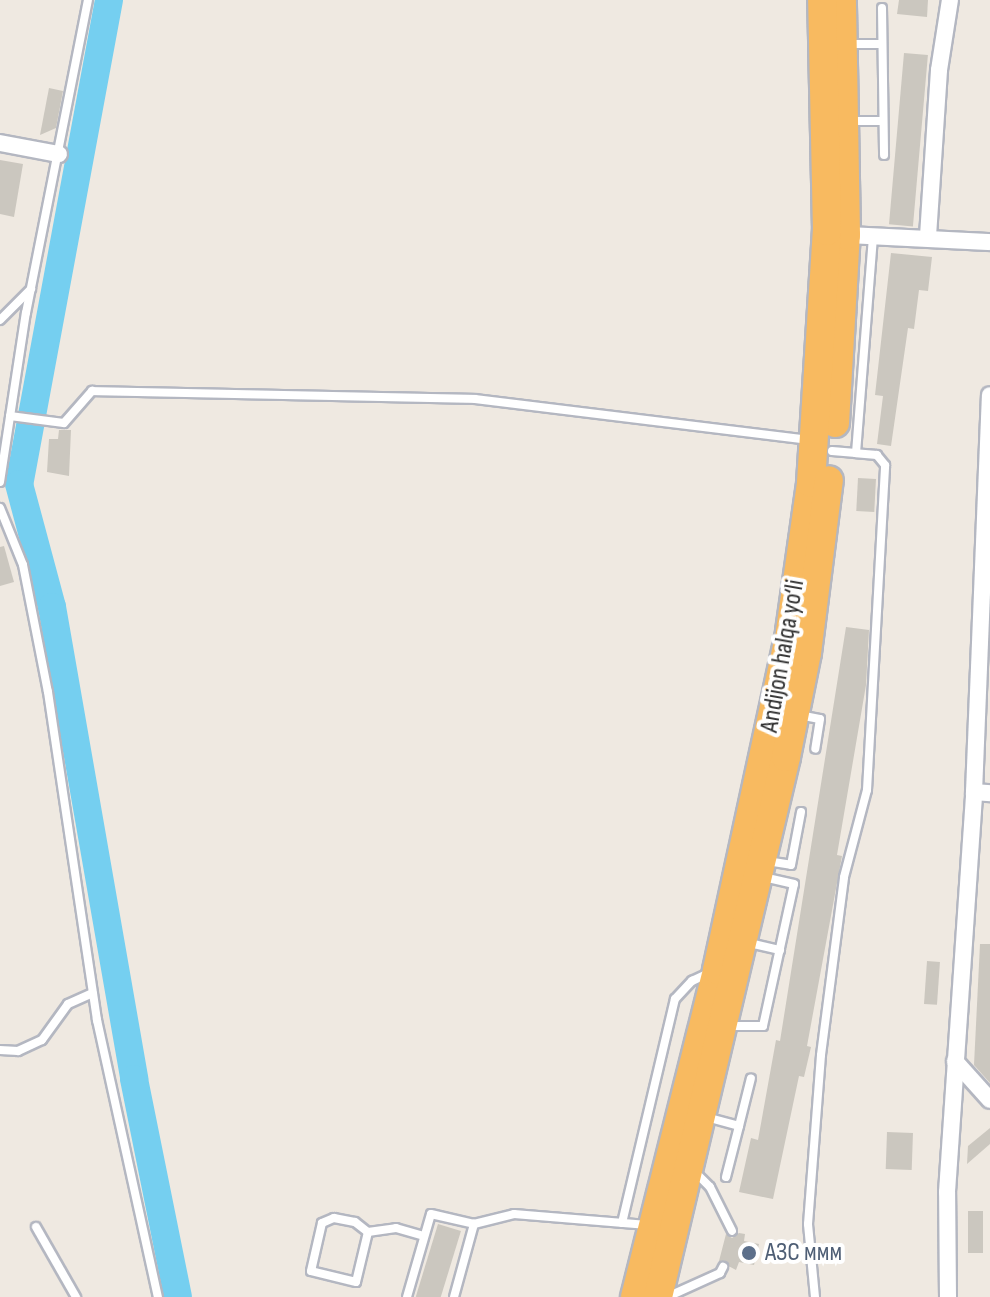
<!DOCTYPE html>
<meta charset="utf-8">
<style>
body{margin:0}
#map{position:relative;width:990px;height:1297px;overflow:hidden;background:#efe9e1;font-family:"Sofia Sans Condensed",sans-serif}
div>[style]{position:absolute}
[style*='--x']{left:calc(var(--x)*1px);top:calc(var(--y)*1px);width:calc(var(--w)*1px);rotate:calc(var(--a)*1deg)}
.river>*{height:28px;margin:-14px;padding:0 14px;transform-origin:14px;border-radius:14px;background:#75cff0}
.building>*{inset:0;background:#cbc7bf;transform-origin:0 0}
.roads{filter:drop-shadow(2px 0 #b4b7c1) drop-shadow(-2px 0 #b4b7c1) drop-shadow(0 2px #b4b7c1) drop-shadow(0 -2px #b4b7c1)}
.service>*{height:8px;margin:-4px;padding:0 4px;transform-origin:4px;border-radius:4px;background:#fff}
.minor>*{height:16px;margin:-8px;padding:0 8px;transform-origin:8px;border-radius:8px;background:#fff}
.trunk>*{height:28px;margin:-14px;padding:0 14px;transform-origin:14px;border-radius:14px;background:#f8ba60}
.dots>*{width:22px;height:22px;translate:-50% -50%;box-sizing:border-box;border:4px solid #fff;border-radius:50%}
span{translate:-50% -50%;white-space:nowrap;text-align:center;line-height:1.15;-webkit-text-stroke:8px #fff;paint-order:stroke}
.street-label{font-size:26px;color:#2e2e2e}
.service-label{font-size:26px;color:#4e5e75}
.left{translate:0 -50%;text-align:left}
</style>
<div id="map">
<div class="river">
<div style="--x:109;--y:0;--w:492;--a:100.5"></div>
<div style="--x:19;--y:484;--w:127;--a:75"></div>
<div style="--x:52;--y:607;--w:479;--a:80.1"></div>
<div style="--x:134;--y:1079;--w:222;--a:78.6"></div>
</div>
<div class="building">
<div style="clip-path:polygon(899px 0,928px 0,927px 17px,897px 14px)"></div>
<div style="left:904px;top:53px;width:24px;height:172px;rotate:5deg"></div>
<div style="clip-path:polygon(49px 88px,63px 91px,56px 128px,40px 135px)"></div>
<div style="clip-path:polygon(0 160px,23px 164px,14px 217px,0 214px)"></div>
<div style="clip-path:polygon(891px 253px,932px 257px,928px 291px,919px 290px,914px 329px,908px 328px,891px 446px,877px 444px,883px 396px,875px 395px)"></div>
<div style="clip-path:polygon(59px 430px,71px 430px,69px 476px,47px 472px,49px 439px,58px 439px)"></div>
<div style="left:858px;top:478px;width:18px;height:33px;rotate:3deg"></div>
<div style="clip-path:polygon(4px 546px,14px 582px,0 586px,0 547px)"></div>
<div style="clip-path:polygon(846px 627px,869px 630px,866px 685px,837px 855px,842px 856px,807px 1046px,811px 1047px,804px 1077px,799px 1076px,773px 1199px,739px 1192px,751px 1138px,758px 1140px,776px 1040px,780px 1041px)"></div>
<div style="clip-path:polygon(980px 944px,990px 944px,990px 1083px,974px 1065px)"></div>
<div style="left:927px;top:961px;width:13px;height:43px;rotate:4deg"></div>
<div style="clip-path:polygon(990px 1128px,990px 1144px,967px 1164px,968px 1146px)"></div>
<div style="left:887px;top:1132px;width:26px;height:37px;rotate:2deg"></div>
<div style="left:968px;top:1211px;width:15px;height:42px"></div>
<div style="left:438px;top:1224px;width:24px;height:76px;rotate:17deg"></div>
<div style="clip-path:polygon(739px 1233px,745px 1234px,744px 1241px,759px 1244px,754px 1265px,739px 1262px,736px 1270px,719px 1261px,726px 1234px,732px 1238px)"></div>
</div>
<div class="roads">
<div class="service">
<div style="--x:882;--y:8;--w:147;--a:89.2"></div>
<div style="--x:847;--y:44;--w:35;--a:0"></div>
<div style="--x:848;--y:121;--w:35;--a:0"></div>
<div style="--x:0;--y:320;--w:44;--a:-45"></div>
<div style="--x:10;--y:416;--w:54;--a:7.4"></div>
<div style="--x:64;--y:423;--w:43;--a:-48.8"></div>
<div style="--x:92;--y:391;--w:383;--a:1.2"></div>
<div style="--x:475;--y:399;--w:337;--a:7"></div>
<div style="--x:832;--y:451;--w:24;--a:5"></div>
<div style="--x:0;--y:482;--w:171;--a:-81.3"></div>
<div style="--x:26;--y:313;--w:319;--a:-78.8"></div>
<div style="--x:0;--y:508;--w:61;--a:68"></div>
<div style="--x:23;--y:565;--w:129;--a:78.9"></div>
<div style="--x:48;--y:692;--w:332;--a:81.5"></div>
<div style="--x:97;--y:1020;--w:284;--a:77.6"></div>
<div style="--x:799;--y:715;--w:21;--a:11"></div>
<div style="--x:820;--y:719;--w:30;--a:99"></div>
<div style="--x:767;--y:861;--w:24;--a:9"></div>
<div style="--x:791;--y:865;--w:54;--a:-79.3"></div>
<div style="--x:745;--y:942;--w:36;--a:13"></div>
<div style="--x:729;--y:1026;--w:34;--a:0"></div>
<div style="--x:763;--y:1026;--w:145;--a:-77.7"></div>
<div style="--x:794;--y:884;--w:32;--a:-167"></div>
<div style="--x:0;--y:1050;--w:18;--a:3"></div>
<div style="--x:18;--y:1051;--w:26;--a:-25"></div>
<div style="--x:42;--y:1040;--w:44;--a:-54.2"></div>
<div style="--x:68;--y:1004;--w:27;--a:-24"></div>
<div style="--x:706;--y:1117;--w:34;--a:15"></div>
<div style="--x:739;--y:1126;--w:49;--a:-76"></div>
<div style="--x:695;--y:1172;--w:21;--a:45"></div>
<div style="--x:710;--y:1187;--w:49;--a:63.4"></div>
<div style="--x:726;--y:1177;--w:53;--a:-75.7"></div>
<div style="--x:334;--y:1218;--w:21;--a:11"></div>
<div style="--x:355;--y:1222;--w:16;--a:38"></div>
<div style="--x:368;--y:1232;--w:51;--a:103.5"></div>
<div style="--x:356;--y:1282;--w:46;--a:-166.3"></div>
<div style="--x:311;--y:1271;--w:49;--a:-77.1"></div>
<div style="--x:322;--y:1223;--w:13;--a:-23"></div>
<div style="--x:622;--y:1223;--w:230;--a:-76.7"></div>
<div style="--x:675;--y:999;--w:25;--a:-47"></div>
<div style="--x:692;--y:981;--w:19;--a:-25"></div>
<div style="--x:36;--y:1227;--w:81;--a:60.3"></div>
<div style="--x:368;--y:1232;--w:28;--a:-8"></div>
<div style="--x:396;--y:1228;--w:29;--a:16"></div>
<div style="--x:407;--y:1297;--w:86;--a:-73.9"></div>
<div style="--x:431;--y:1214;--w:44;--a:13.1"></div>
<div style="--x:454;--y:1297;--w:76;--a:-74.7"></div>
<div style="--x:474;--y:1224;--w:41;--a:-14"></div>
<div style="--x:514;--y:1214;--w:134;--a:4.7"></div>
<div style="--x:667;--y:1297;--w:58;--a:-24.4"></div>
<div style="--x:720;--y:1273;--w:7;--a:-63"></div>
<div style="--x:815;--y:1297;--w:73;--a:-95.5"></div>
<div style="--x:808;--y:1224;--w:169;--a:-85.6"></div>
<div style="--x:821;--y:1055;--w:179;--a:-82.6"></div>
<div style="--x:844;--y:877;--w:90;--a:-75.2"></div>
<div style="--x:867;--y:790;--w:325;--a:-86.8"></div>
<div style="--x:885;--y:465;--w:13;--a:-129"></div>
<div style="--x:877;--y:455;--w:21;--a:-175"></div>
<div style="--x:856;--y:453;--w:219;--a:-85.5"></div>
</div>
<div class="minor">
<div style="--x:0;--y:143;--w:60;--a:10.6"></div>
<div style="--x:846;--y:235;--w:144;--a:2.8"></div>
<div style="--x:928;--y:236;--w:166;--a:-86.2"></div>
<div style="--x:939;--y:70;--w:71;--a:-81.1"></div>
<div style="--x:974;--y:792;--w:16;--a:4"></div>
<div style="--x:955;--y:1061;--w:52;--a:48.1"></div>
<div style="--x:948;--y:1297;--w:105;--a:-90.5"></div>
<div style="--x:947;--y:1192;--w:401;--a:-86.1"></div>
<div style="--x:974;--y:792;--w:397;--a:-87.7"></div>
</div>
<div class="trunk">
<div style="--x:835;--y:423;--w:188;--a:-86.7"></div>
<div style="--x:846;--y:235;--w:235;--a:-91"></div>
<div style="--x:635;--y:1297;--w:337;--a:-75.9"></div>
<div style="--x:717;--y:970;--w:347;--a:-77.8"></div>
<div style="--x:790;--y:631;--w:149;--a:-81.9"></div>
<div style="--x:811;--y:483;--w:253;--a:-86.4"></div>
<div style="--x:827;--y:231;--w:231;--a:-91.2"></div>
<div style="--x:658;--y:1297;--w:555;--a:-76.66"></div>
<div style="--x:786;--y:757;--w:106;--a:-78.6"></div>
<div style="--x:807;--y:653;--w:174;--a:-82.8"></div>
</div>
</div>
<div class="dots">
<div style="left:749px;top:1253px;background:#5c6f8a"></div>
</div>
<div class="street-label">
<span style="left:783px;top:656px;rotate:-80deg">Andijon halqa yo‘li</span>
</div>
<div class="service-label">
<span class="left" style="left:765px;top:1253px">АЗС ммм</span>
</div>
</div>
